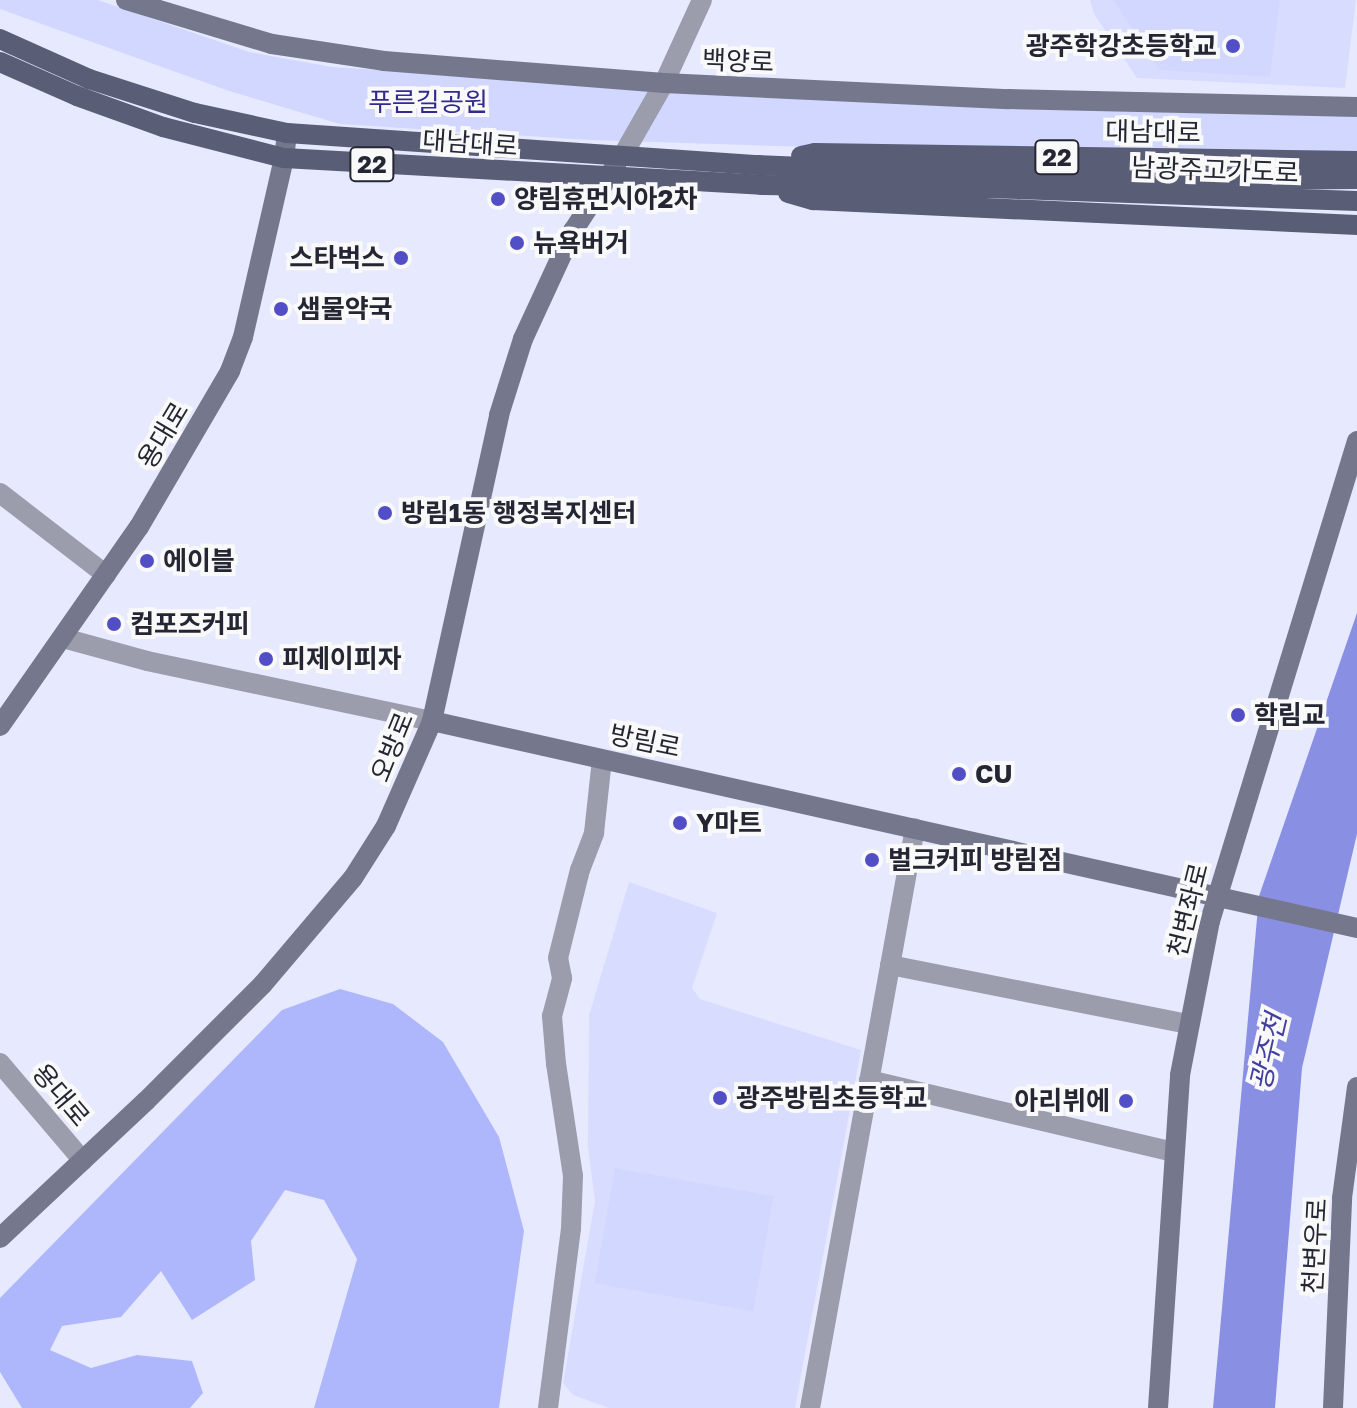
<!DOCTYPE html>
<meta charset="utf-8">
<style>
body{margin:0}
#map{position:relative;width:1357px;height:1408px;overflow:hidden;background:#e7eaff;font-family:"Golos Text","Noto Sans KR",sans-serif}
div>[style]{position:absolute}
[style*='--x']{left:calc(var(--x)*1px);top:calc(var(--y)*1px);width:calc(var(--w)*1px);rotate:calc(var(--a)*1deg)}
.built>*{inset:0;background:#d8ddff}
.green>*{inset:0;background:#d1d7fe;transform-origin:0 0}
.forest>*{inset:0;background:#afb7fc}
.water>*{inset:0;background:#8990e4}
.street>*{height:20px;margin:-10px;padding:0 10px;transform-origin:10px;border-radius:10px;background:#9b9dac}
.secondary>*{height:20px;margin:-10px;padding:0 10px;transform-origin:10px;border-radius:10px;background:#75788d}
.primary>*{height:20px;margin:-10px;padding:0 10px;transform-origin:10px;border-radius:10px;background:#5a5d76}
.dots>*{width:22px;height:22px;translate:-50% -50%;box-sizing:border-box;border:4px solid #f9f9f9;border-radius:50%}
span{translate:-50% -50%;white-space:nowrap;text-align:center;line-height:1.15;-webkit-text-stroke:8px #f9f9f9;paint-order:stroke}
.shield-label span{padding:2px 6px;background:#f9f9f9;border:2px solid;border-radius:6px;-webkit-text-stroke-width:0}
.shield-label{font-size:24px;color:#252633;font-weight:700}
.poi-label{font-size:26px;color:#252633;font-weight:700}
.right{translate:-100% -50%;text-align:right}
.left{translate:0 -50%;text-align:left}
.street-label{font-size:26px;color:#252633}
.park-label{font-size:26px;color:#322b8b}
.water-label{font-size:28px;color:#423fa1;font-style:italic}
</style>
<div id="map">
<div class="built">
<div style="clip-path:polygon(1090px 0,1356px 0,1345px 88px,1137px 78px,1094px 14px)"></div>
<div style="clip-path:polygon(629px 882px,717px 913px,692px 988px,700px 999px,861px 1050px,795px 1408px,609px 1408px,573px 1395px,563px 1383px,595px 1201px,588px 1147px,589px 1015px)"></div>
</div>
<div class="green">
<div style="clip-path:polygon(0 0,98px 0,249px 52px,332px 67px,454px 75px,1357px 107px,1357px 152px,998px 153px,590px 140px,340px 124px,229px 91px,0 9px)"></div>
<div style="clip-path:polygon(1113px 0,1280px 0,1270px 77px,1160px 70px)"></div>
<div style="left:615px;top:1168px;width:161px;height:117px;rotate:10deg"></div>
</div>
<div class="forest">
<div style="clip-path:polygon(340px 989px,393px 1004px,443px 1042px,499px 1137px,524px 1231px,499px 1408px,314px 1408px,357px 1259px,324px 1200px,285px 1190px,251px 1241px,255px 1280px,192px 1320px,161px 1271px,121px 1317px,62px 1326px,50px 1350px,91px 1368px,137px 1355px,192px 1361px,203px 1393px,190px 1408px,22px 1408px,0 1372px,0 1298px,282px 1010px)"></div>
</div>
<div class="water">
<div style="clip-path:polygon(1357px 613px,1357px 834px,1302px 1068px,1275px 1408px,1213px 1408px,1259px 896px)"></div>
</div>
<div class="street">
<div style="--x:623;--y:155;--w:83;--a:-60.3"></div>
<div style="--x:664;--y:83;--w:91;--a:-65.4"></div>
<div style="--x:0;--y:493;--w:134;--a:37.7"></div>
<div style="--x:63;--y:638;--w:87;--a:15.3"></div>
<div style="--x:147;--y:661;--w:291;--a:11.9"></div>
<div style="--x:890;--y:965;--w:305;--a:11.2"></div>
<div style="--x:0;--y:1063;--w:128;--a:49.7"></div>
<div style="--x:869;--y:1080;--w:313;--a:13.3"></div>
<div style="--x:548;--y:1408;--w:181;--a:-82.7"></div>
<div style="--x:571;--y:1228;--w:52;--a:-87.8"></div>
<div style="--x:573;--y:1176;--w:113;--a:-98.6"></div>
<div style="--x:556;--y:1064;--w:48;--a:-94.8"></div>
<div style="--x:552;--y:1016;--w:39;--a:-75"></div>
<div style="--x:562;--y:978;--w:20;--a:-101"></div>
<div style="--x:558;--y:958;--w:91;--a:-76"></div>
<div style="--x:580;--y:870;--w:40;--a:-69"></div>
<div style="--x:594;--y:833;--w:74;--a:-83.8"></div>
<div style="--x:810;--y:1408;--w:589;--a:-79.74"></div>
</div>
<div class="secondary">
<div style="--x:126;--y:0;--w:152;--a:16.8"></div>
<div style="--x:272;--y:44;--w:113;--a:8.6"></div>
<div style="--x:384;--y:61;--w:281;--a:4.5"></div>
<div style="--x:664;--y:83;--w:345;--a:2.7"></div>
<div style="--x:1009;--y:99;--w:348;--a:1.3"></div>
<div style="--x:432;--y:721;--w:948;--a:12.61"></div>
<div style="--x:0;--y:726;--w:243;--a:-55.1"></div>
<div style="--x:139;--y:527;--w:181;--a:-59.7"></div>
<div style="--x:230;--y:371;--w:36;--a:-69"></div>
<div style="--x:243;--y:337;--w:184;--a:-77.1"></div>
<div style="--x:284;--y:158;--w:25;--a:-83"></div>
<div style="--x:0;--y:1238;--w:200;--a:-43.2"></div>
<div style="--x:146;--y:1101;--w:165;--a:-45"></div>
<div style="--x:263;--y:984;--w:139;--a:-49.7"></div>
<div style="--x:353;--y:878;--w:62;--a:-57.6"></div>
<div style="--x:386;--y:826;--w:115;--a:-66.3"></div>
<div style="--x:432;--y:721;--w:313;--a:-77.6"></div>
<div style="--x:499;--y:415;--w:80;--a:-72.5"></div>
<div style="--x:523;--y:339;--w:119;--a:-65.2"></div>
<div style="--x:573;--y:231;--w:79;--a:-56.9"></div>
<div style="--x:1158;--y:1408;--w:334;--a:-86.2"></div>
<div style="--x:1180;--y:1075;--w:157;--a:-79"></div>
<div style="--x:1210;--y:921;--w:502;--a:-72.97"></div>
<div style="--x:1333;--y:1408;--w:210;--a:-87.5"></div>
<div style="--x:1342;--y:1198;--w:112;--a:-82.3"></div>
</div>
<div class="primary">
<div style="--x:0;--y:39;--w:98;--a:24.2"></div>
<div style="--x:89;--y:79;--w:111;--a:17.8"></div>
<div style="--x:195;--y:113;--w:94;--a:12.3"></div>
<div style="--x:287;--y:133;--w:472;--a:3.9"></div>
<div style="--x:758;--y:165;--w:165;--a:2.4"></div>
<div style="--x:923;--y:172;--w:325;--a:1.4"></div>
<div style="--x:1248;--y:180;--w:109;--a:-0.5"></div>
<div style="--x:0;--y:62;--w:84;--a:23.8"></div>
<div style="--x:77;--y:96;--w:91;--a:19.8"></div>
<div style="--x:163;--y:127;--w:125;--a:14.4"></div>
<div style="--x:284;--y:158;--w:478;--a:3.2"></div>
<div style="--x:761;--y:185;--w:226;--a:0.8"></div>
<div style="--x:987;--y:188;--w:370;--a:2"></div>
<div style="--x:801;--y:156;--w:14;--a:-12"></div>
<div style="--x:815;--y:153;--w:542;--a:0.85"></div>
<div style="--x:788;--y:193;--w:26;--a:16"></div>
<div style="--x:813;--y:200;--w:545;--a:2.63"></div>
</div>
<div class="dots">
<div style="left:1233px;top:46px;background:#524fc6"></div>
<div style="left:498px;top:199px;background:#524fc6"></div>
<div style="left:517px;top:243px;background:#524fc6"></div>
<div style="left:401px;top:258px;background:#524fc6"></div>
<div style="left:281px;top:309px;background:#524fc6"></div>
<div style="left:385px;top:513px;background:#524fc6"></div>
<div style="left:147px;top:561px;background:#524fc6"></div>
<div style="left:114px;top:624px;background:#524fc6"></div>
<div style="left:266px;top:659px;background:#524fc6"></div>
<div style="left:1238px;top:715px;background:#524fc6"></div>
<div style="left:959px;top:774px;background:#524fc6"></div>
<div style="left:680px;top:823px;background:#524fc6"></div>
<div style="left:872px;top:860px;background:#524fc6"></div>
<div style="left:720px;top:1098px;background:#524fc6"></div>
<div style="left:1126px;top:1101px;background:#524fc6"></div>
</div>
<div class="shield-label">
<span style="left:1057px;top:157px">22</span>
<span style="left:372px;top:164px">22</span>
</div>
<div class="poi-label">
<span class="right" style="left:1217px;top:46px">광주학강초등학교</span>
<span class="left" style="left:514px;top:199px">양림휴먼시아2차</span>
<span class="left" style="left:533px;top:243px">뉴욕버거</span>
<span class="right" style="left:385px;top:258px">스타벅스</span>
<span class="left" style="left:297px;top:309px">샘물약국</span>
<span class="left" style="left:401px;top:513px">방림1동 행정복지센터</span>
<span class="left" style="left:163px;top:561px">에이블</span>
<span class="left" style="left:130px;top:624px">컴포즈커피</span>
<span class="left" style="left:282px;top:659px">피제이피자</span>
<span class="left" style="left:1254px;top:715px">학림교</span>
<span class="left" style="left:975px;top:774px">CU</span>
<span class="left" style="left:696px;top:823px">Y마트</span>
<span class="left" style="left:888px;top:860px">벌크커피 방림점</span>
<span class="left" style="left:736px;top:1098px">광주방림초등학교</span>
<span class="right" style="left:1110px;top:1101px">아리뷔에</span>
</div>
<div class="street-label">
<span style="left:738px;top:61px;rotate:2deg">백양로</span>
<span style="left:1153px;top:132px;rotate:1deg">대남대로</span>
<span style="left:470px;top:143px;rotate:4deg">대남대로</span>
<span style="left:1215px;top:170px;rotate:2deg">남광주고가도로</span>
<span style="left:163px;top:435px;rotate:-59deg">용대로</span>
<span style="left:645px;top:741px;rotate:12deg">방림로</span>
<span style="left:392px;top:747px;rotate:-68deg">오방로</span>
<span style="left:1188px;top:910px;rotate:-76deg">천변좌로</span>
<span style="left:61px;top:1095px;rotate:50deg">용대로</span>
<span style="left:1315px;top:1246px;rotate:-87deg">천변우로</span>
</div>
<div class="park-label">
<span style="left:428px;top:102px">푸른길공원</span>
</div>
<div class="water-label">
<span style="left:1268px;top:1052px;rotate:-77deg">광주천</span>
</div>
</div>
